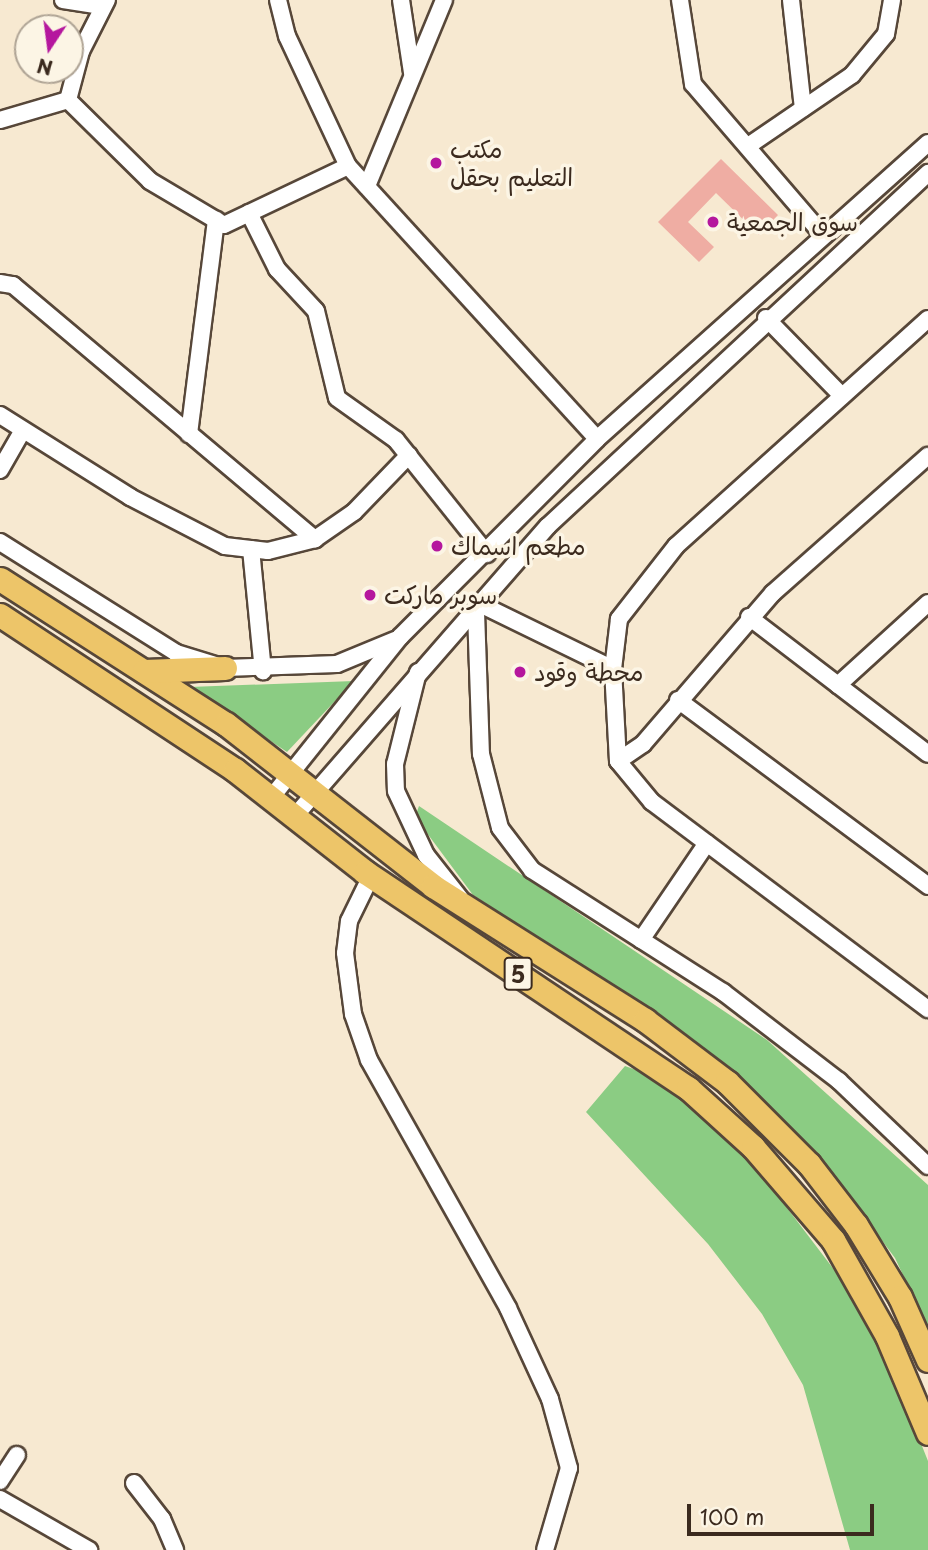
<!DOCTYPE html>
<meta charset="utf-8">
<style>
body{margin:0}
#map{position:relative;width:928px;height:1550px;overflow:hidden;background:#f7e9d1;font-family:"Playpen Sans","Playpen Sans Arabic",sans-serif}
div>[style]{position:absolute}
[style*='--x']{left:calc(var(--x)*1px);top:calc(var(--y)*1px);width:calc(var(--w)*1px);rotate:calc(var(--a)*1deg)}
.green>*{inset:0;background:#8bcc83}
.building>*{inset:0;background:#efada3}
.roads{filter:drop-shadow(2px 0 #574739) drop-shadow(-2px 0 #574739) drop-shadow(0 2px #574739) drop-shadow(0 -2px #574739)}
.minor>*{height:16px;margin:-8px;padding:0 8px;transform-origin:8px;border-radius:8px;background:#fff}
.highway>*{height:23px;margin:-11.5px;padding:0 11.5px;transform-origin:11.5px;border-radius:11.5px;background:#edc569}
.dots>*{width:19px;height:19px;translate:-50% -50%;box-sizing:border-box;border:4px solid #fcf5e5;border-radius:50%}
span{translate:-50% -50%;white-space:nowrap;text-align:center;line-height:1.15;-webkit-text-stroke:7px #fcf5e5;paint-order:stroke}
.shield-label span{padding:2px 5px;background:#fcf5e5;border:2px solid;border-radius:5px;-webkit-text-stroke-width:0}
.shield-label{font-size:23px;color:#3b2a1e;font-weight:700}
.poi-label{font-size:24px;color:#3b2a1e}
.left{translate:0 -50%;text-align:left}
.north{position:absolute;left:14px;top:14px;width:70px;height:70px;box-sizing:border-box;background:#fcf5e5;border:2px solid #afa495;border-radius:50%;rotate:193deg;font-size:19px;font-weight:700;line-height:28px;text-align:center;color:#3b2a1e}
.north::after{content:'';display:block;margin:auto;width:24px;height:32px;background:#b5179e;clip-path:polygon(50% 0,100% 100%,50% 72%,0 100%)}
.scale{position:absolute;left:687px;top:1504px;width:187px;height:32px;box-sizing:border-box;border:4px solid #3b2a1e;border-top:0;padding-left:9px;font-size:21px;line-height:24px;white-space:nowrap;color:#3b2a1e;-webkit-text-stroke:5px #fcf5e5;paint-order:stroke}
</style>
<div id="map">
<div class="green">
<div style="clip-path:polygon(354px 681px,287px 752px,189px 687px)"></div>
<div style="clip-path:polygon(419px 806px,767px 1040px,928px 1185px,928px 1328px,895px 1258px,825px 1164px,717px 1058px,473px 895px,415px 817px)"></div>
<div style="clip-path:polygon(625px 1066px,659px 1078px,743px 1150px,848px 1288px,886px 1356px,928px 1461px,928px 1550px,850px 1550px,803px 1385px,762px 1314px,708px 1244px,586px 1112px)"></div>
</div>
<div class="building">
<div style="clip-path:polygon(721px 159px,778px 215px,759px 235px,716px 193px,688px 222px,714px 247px,699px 262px,658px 222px)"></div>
</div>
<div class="roads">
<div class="minor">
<div style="--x:63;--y:0;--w:39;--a:9"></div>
<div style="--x:278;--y:0;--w:37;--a:76"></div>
<div style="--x:287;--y:36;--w:144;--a:64.9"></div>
<div style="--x:348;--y:166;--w:369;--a:47.6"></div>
<div style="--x:401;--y:0;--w:74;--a:81.4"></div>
<div style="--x:680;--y:0;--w:85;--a:81.2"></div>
<div style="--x:693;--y:84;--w:198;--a:49.3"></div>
<div style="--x:791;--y:0;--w:109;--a:83.7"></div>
<div style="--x:68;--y:100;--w:115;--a:44.6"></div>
<div style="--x:150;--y:181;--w:86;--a:30.7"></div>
<div style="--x:224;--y:225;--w:137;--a:-25.4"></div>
<div style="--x:0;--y:120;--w:71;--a:-16.4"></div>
<div style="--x:68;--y:100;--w:51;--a:-75.1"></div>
<div style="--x:81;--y:51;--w:57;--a:-63"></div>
<div style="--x:748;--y:146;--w:126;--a:-34.3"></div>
<div style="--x:852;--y:75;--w:53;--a:-50.3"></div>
<div style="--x:886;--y:34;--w:35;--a:-80"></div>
<div style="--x:367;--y:186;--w:201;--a:-67.5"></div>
<div style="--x:249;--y:213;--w:63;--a:63.4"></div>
<div style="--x:277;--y:269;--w:57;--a:47.1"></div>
<div style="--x:316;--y:311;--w:89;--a:76.4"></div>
<div style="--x:337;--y:398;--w:72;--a:35.4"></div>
<div style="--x:396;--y:440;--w:146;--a:51.4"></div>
<div style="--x:0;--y:283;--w:13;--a:9"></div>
<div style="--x:13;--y:285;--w:395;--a:40.1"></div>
<div style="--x:766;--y:318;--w:109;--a:45.7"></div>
<div style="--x:928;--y:319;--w:339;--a:138"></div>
<div style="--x:676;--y:546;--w:93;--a:128"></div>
<div style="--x:619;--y:619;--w:50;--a:96.8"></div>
<div style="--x:613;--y:669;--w:92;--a:86.9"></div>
<div style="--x:618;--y:761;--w:53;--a:50.3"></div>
<div style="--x:652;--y:802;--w:345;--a:36.9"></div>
<div style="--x:0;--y:415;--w:154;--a:32.2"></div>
<div style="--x:130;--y:497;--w:107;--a:27.3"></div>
<div style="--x:225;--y:546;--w:43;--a:6.6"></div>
<div style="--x:268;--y:551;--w:49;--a:-14.3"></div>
<div style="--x:315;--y:539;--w:47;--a:-34.7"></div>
<div style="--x:354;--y:512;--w:79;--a:-46"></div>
<div style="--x:189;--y:434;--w:216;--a:-82.8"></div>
<div style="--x:0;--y:470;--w:46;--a:-60.1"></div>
<div style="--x:0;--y:542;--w:208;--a:32.2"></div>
<div style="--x:176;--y:653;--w:51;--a:17"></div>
<div style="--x:225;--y:668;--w:112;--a:-2"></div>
<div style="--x:337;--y:664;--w:63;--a:-22.5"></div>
<div style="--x:251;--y:549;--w:123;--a:84.4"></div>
<div style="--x:482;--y:605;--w:146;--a:26"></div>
<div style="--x:476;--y:612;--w:142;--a:88"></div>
<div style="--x:481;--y:754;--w:76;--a:75.6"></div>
<div style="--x:500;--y:828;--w:53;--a:52.7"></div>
<div style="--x:532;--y:870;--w:227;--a:32.6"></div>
<div style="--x:723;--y:992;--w:146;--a:37.5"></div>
<div style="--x:839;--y:1081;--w:123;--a:43.7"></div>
<div style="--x:749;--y:617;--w:225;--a:37.4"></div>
<div style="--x:418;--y:672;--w:95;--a:104"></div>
<div style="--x:395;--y:764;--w:27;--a:88"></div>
<div style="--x:396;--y:791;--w:71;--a:64.9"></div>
<div style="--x:426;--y:855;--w:55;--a:51.7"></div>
<div style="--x:838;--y:685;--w:122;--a:-42.3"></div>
<div style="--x:678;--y:700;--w:312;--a:36.6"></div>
<div style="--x:618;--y:761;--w:30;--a:-34"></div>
<div style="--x:643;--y:744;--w:199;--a:-49.3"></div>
<div style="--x:773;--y:593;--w:207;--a:-41.5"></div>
<div style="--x:271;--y:798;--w:206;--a:-51.3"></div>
<div style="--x:400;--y:637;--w:279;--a:-45.1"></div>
<div style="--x:597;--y:439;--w:444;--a:-41.8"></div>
<div style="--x:294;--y:817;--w:386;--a:-48.9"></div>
<div style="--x:548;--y:526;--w:519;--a:-42.89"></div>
<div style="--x:371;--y:876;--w:50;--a:116.1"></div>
<div style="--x:349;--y:921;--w:32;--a:97"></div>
<div style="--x:345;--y:953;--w:62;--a:82.5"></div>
<div style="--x:353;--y:1014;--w:49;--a:70.8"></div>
<div style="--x:369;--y:1060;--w:284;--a:60.7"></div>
<div style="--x:508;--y:1308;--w:100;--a:65.2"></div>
<div style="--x:550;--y:1399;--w:72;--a:74.6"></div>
<div style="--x:569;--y:1468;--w:85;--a:106.3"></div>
<div style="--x:641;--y:940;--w:117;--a:-55.8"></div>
<div style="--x:0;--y:1481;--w:31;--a:-57"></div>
<div style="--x:134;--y:1483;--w:46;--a:52.1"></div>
<div style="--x:162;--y:1519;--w:34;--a:67"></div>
<div style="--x:0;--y:1499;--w:103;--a:29.8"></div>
</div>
<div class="highway">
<div style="--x:0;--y:579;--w:269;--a:32.7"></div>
<div style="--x:226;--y:724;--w:263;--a:38"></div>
<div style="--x:433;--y:886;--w:251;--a:32.3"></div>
<div style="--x:645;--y:1020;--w:103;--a:37.1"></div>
<div style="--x:727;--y:1082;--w:116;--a:45"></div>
<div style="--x:809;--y:1164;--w:77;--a:52.4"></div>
<div style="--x:856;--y:1225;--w:84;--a:58.6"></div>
<div style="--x:900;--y:1297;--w:69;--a:66"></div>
<div style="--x:0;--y:615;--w:282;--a:33.4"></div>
<div style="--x:235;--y:770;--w:165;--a:38.1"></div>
<div style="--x:365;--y:872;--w:389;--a:33.8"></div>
<div style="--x:688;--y:1088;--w:88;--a:42.2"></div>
<div style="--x:753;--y:1147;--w:123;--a:49.3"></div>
<div style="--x:833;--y:1240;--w:110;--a:60.6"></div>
<div style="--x:887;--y:1336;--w:105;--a:67.1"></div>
<div style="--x:144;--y:671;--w:81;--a:-2.1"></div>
</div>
</div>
<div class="dots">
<div style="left:436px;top:163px;background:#b5179e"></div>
<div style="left:713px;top:222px;background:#b5179e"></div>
<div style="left:437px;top:546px;background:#b5179e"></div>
<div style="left:370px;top:595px;background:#b5179e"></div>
<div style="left:520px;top:672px;background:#b5179e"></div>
</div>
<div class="shield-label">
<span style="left:518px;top:974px">5</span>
</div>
<div class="poi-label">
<span class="left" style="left:450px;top:163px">مكتب<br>التعليم بحقل</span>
<span class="left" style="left:727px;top:222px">سوق الجمعية</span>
<span class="left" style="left:451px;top:546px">مطعم اسماك</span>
<span class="left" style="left:384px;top:595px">سوبر ماركت</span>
<span class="left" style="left:534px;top:672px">محطة وقود</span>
</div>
<div class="north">N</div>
<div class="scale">100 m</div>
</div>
